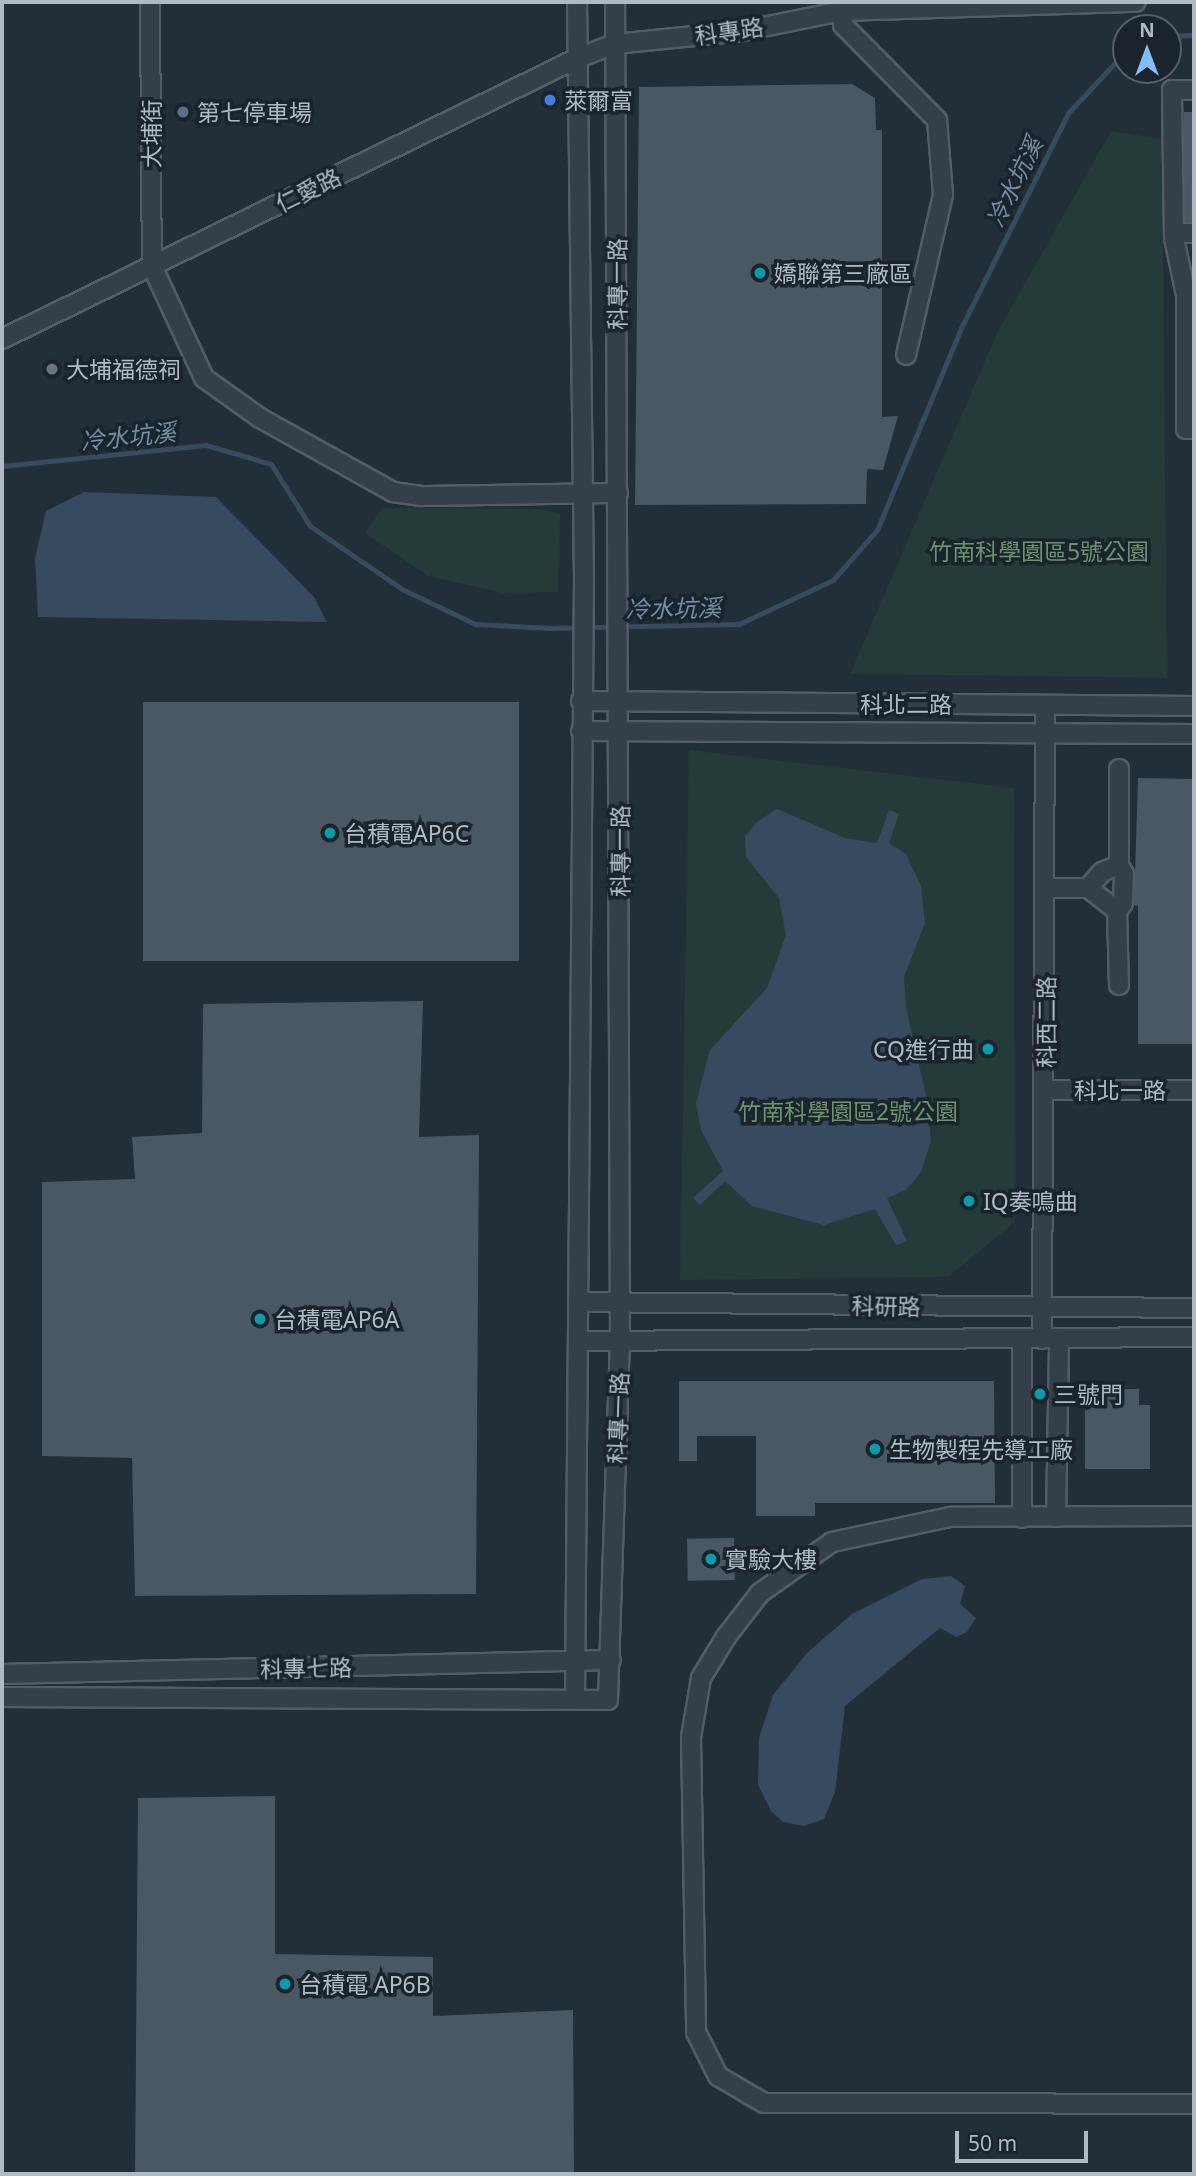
<!DOCTYPE html>
<meta charset="utf-8">
<style>
body{margin:0}
#map{position:relative;width:1196px;height:2176px;overflow:hidden;background:#222e38;font-family:"Noto Sans","Noto Sans TC",sans-serif}
div>[style]{position:absolute}
[style*='--x']{left:calc(var(--x)*1px);top:calc(var(--y)*1px);width:calc(var(--w)*1px);rotate:calc(var(--a)*1deg)}
.green>*{inset:0;background:#253b3a}
.water>*{inset:0;background:#364b5f}
.stream>*{height:5px;margin:-2.5px;padding:0 2.5px;transform-origin:2.5px;border-radius:2.5px;background:#364b5f}
.building>*{inset:0;background:#4a5864;transform-origin:0 0}
.roads{filter:drop-shadow(2px 0 #535d66) drop-shadow(-2px 0 #535d66) drop-shadow(0 2px #535d66) drop-shadow(0 -2px #535d66)}
.minor>*{height:18px;margin:-9px;padding:0 9px;transform-origin:9px;border-radius:9px;background:#353f49}
.dots>*{width:19px;height:19px;translate:-50% -50%;box-sizing:border-box;border:4px solid #1b242d;border-radius:50%}
span{translate:-50% -50%;white-space:nowrap;text-align:center;line-height:1.15;-webkit-text-stroke:7px #1b242d;paint-order:stroke}
.street-label{font-size:23px;color:#b0bac5}
.poi-label{font-size:23px;color:#b0bac5}
.left{translate:0 -50%;text-align:left}
.right{translate:-100% -50%;text-align:right}
.park-label{font-size:23px;color:#68956e}
.water-label{font-size:24px;color:#718ea8;font-style:italic}
.frame{position:absolute;inset:0;border:4px solid #b0bac5;pointer-events:none}
.north{position:absolute;left:1112px;top:14px;width:70px;height:70px;box-sizing:border-box;background:#1b242d;border:2px solid #57606a;border-radius:50%;rotate:0deg;font-size:19px;font-weight:700;line-height:28px;text-align:center;color:#b0bac5}
.north::after{content:'';display:block;margin:auto;width:24px;height:32px;background:#87bbf3;clip-path:polygon(50% 0,100% 100%,50% 72%,0 100%)}
.scale{position:absolute;left:955px;top:2131px;width:133px;height:32px;box-sizing:border-box;border:4px solid #b0bac5;border-top:0;padding-left:9px;font-size:21px;line-height:24px;white-space:nowrap;color:#b0bac5;-webkit-text-stroke:5px #1b242d;paint-order:stroke}
</style>
<div id="map">
<div class="green">
<div style="clip-path:polygon(1111px 131px,1162px 139px,1167px 678px,850px 674px,997px 333px)"></div>
<div style="clip-path:polygon(382px 508px,540px 509px,560px 514px,558px 592px,503px 593px,428px 576px,365px 533px)"></div>
<div style="clip-path:polygon(689px 750px,1014px 788px,1015px 1222px,948px 1277px,680px 1280px)"></div>
</div>
<div class="water">
<div style="clip-path:polygon(84px 492px,216px 497px,314px 597px,327px 622px,38px 617px,35px 558px,46px 511px)"></div>
<div style="clip-path:polygon(777px 809px,845px 838px,877px 843px,889px 810px,899px 814px,889px 843px,906px 854px,921px 886px,925px 923px,904px 977px,906px 1008px,928px 1104px,931px 1141px,921px 1172px,906px 1190px,887px 1198px,907px 1241px,896px 1245px,875px 1209px,824px 1225px,752px 1206px,725px 1181px,700px 1205px,693px 1198px,723px 1171px,701px 1130px,696px 1103px,710px 1050px,767px 988px,786px 935px,779px 898px,746px 857px,745px 836px,757px 822px)"></div>
<div style="clip-path:polygon(951px 1576px,965px 1586px,960px 1604px,976px 1618px,967px 1632px,956px 1637px,940px 1628px,845px 1706px,835px 1792px,824px 1819px,804px 1826px,783px 1822px,771px 1811px,758px 1785px,759px 1738px,773px 1695px,807px 1653px,852px 1614px,922px 1579px)"></div>
</div>
<div class="stream">
<div style="--x:1168;--y:36;--w:26;--a:-2"></div>
<div style="--x:2;--y:466;--w:205;--a:-5.9"></div>
<div style="--x:206;--y:445;--w:68;--a:16.3"></div>
<div style="--x:271;--y:464;--w:73;--a:57.8"></div>
<div style="--x:310;--y:526;--w:112;--a:34.4"></div>
<div style="--x:402;--y:589;--w:81;--a:25.6"></div>
<div style="--x:475;--y:624;--w:76;--a:3"></div>
<div style="--x:551;--y:628;--w:188;--a:-1.2"></div>
<div style="--x:739;--y:624;--w:104;--a:-25.1"></div>
<div style="--x:833;--y:580;--w:67;--a:-48.7"></div>
<div style="--x:877;--y:530;--w:219;--a:-67.4"></div>
<div style="--x:961;--y:328;--w:240;--a:-63.5"></div>
<div style="--x:1068;--y:113;--w:85;--a:-46.9"></div>
</div>
<div class="building">
<div style="clip-path:polygon(852px 84px,875px 98px,876px 130px,882px 130px,882px 417px,898px 416px,883px 470px,867px 469px,866px 504px,635px 505px,639px 87px)"></div>
<div style="left:1194px;top:112px;width:110px;height:10px;rotate:90deg"></div>
<div style="left:519px;top:702px;width:259px;height:376px;rotate:90deg"></div>
<div style="clip-path:polygon(1138px 778px,1194px 779px,1194px 1044px,1138px 1044px,1138px 906px,1134px 905px)"></div>
<div style="clip-path:polygon(423px 1001px,419px 1137px,479px 1135px,476px 1594px,135px 1596px,132px 1458px,42px 1456px,42px 1182px,135px 1179px,132px 1137px,202px 1133px,203px 1004px)"></div>
<div style="clip-path:polygon(679px 1381px,994px 1381px,995px 1503px,815px 1503px,815px 1516px,756px 1516px,756px 1436px,697px 1436px,697px 1461px,679px 1461px)"></div>
<div style="clip-path:polygon(1092px 1389px,1139px 1389px,1139px 1405px,1150px 1405px,1150px 1469px,1085px 1469px,1085px 1405px,1092px 1405px)"></div>
<div style="left:734px;top:1538px;width:42px;height:47px;rotate:89deg"></div>
<div style="clip-path:polygon(275px 1796px,275px 1954px,433px 1957px,433px 2016px,573px 2010px,574px 2174px,135px 2174px,138px 1798px)"></div>
</div>
<div class="roads">
<div class="minor">
<div style="--x:150;--y:2;--w:264;--a:89.6"></div>
<div style="--x:152;--y:266;--w:123;--a:65.1"></div>
<div style="--x:204;--y:378;--w:69;--a:35.5"></div>
<div style="--x:260;--y:418;--w:152;--a:29.1"></div>
<div style="--x:393;--y:492;--w:27;--a:8"></div>
<div style="--x:420;--y:496;--w:198;--a:-0.9"></div>
<div style="--x:842;--y:11;--w:14;--a:86"></div>
<div style="--x:843;--y:25;--w:134;--a:45.3"></div>
<div style="--x:937;--y:120;--w:75;--a:85.4"></div>
<div style="--x:943;--y:195;--w:164;--a:103"></div>
<div style="--x:1174;--y:233;--w:20;--a:0"></div>
<div style="--x:1186;--y:295;--w:58;--a:-101.9"></div>
<div style="--x:1174;--y:238;--w:148;--a:-90.8"></div>
<div style="--x:1172;--y:90;--w:22;--a:0"></div>
<div style="--x:1194;--y:295;--w:8;--a:180"></div>
<div style="--x:1186;--y:295;--w:134;--a:90"></div>
<div style="--x:1186;--y:429;--w:8;--a:0"></div>
<div style="--x:2;--y:339;--w:641;--a:-26.01"></div>
<div style="--x:578;--y:58;--w:40;--a:-21"></div>
<div style="--x:615;--y:44;--w:129;--a:-5.8"></div>
<div style="--x:743;--y:31;--w:101;--a:-11.4"></div>
<div style="--x:842;--y:11;--w:294;--a:-1.8"></div>
<div style="--x:581;--y:701;--w:613;--a:0.47"></div>
<div style="--x:581;--y:731;--w:613;--a:0.28"></div>
<div style="--x:1119;--y:769;--w:96;--a:90"></div>
<div style="--x:1046;--y:888;--w:42;--a:0"></div>
<div style="--x:1088;--y:888;--w:37;--a:38"></div>
<div style="--x:1117;--y:911;--w:10;--a:-53"></div>
<div style="--x:1123;--y:903;--w:29;--a:-88"></div>
<div style="--x:1124;--y:874;--w:10;--a:-119"></div>
<div style="--x:1119;--y:865;--w:18;--a:158"></div>
<div style="--x:1102;--y:872;--w:21;--a:131"></div>
<div style="--x:1117;--y:911;--w:74;--a:88.5"></div>
<div style="--x:1046;--y:1090;--w:148;--a:0"></div>
<div style="--x:578;--y:1302;--w:616;--a:0.56"></div>
<div style="--x:1022;--y:1339;--w:179;--a:90"></div>
<div style="--x:1042;--y:1339;--w:633;--a:-89.73"></div>
<div style="--x:579;--y:1341;--w:615;--a:-0.37"></div>
<div style="--x:1194;--y:1516;--w:244;--a:179.8"></div>
<div style="--x:950;--y:1517;--w:121;--a:168"></div>
<div style="--x:832;--y:1542;--w:88;--a:144.7"></div>
<div style="--x:760;--y:1593;--w:56;--a:127.7"></div>
<div style="--x:726;--y:1637;--w:48;--a:121.4"></div>
<div style="--x:701;--y:1678;--w:60;--a:99.6"></div>
<div style="--x:691;--y:1737;--w:295;--a:89"></div>
<div style="--x:696;--y:2032;--w:49;--a:63.4"></div>
<div style="--x:718;--y:2076;--w:53;--a:30.4"></div>
<div style="--x:764;--y:2103;--w:430;--a:0.1"></div>
<div style="--x:1056;--y:1517;--w:179;--a:-89"></div>
<div style="--x:2;--y:1674;--w:609;--a:-1.32"></div>
<div style="--x:2;--y:1697;--w:606;--a:0.28"></div>
<div style="--x:608;--y:1700;--w:359;--a:-88.1"></div>
<div style="--x:620;--y:1341;--w:1339;--a:-90.21"></div>
<div style="--x:575;--y:1699;--w:1118;--a:-89.54"></div>
<div style="--x:584;--y:581;--w:579;--a:-90.69"></div>
</div>
</div>
<div class="dots">
<div style="left:550px;top:100px;background:#3f7fe0"></div>
<div style="left:183px;top:112px;background:#5c6f8a"></div>
<div style="left:760px;top:273px;background:#0f9aa8"></div>
<div style="left:52px;top:369px;background:#6b7280"></div>
<div style="left:330px;top:833px;background:#0f9aa8"></div>
<div style="left:988px;top:1049px;background:#0f9aa8"></div>
<div style="left:969px;top:1201px;background:#0f9aa8"></div>
<div style="left:260px;top:1319px;background:#0f9aa8"></div>
<div style="left:1040px;top:1394px;background:#0f9aa8"></div>
<div style="left:875px;top:1449px;background:#0f9aa8"></div>
<div style="left:711px;top:1559px;background:#0f9aa8"></div>
<div style="left:285px;top:1984px;background:#0f9aa8"></div>
</div>
<div class="street-label">
<span style="left:729px;top:31px;rotate:-8deg">科專路</span>
<span style="left:151px;top:134px;rotate:-90deg">大埔街</span>
<span style="left:308px;top:190px;rotate:-26deg">仁愛路</span>
<span style="left:617px;top:284px;rotate:-90deg">科專一路</span>
<span style="left:906px;top:704px">科北二路</span>
<span style="left:620px;top:851px;rotate:-90deg">科專一路</span>
<span style="left:1046px;top:1022px;rotate:-90deg">科西二路</span>
<span style="left:1120px;top:1090px">科北一路</span>
<span style="left:886px;top:1306px;rotate:1deg">科研路</span>
<span style="left:618px;top:1418px;rotate:-88deg">科專一路</span>
<span style="left:306px;top:1668px;rotate:-1deg">科專七路</span>
</div>
<div class="poi-label">
<span class="left" style="left:564px;top:100px">萊爾富</span>
<span class="left" style="left:197px;top:112px">第七停車場</span>
<span class="left" style="left:774px;top:273px">嬌聯第三廠區</span>
<span class="left" style="left:66px;top:369px">大埔福德祠</span>
<span class="left" style="left:344px;top:833px">台積電AP6C</span>
<span class="right" style="left:974px;top:1049px">CQ進行曲</span>
<span class="left" style="left:983px;top:1201px">IQ奏鳴曲</span>
<span class="left" style="left:274px;top:1319px">台積電AP6A</span>
<span class="left" style="left:1054px;top:1394px">三號門</span>
<span class="left" style="left:889px;top:1449px">生物製程先導工廠</span>
<span class="left" style="left:725px;top:1559px">實驗大樓</span>
<span class="left" style="left:299px;top:1984px">台積電 AP6B</span>
</div>
<div class="park-label">
<span style="left:1039px;top:551px">竹南科學園區5號公園</span>
<span style="left:848px;top:1111px">竹南科學園區2號公園</span>
</div>
<div class="water-label">
<span style="left:1014px;top:182px;rotate:-64deg">冷水坑溪</span>
<span style="left:128px;top:436px;rotate:-6deg">冷水坑溪</span>
<span style="left:673px;top:608px;rotate:-1deg">冷水坑溪</span>
</div>
<div class="frame"></div>
<div class="north">N</div>
<div class="scale">50 m</div>
</div>
